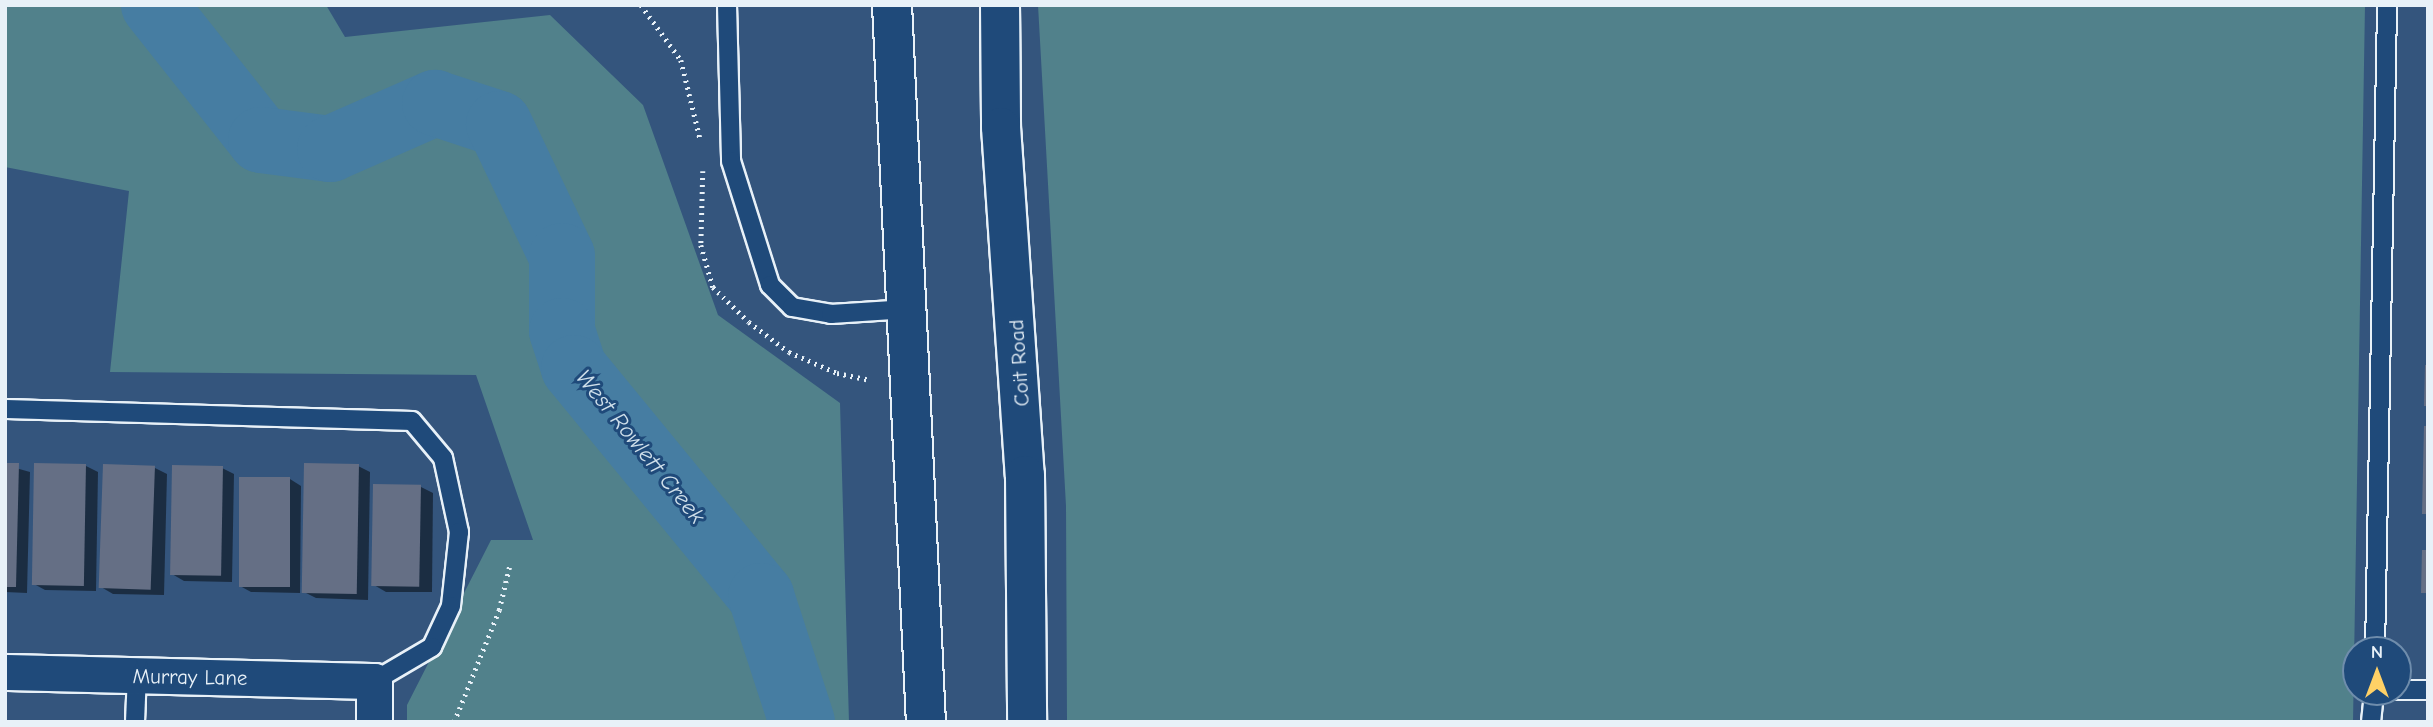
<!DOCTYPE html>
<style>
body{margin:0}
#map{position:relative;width:2433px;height:727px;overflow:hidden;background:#34557d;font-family:"Comic Neue",sans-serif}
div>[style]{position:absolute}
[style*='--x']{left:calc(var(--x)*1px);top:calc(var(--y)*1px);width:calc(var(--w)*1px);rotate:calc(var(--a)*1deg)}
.green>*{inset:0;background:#51818b}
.shadow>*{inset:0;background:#0007}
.river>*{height:66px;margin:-33px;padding:0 33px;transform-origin:33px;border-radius:33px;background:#467da2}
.building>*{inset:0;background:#656f85;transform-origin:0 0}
.path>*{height:4.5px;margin-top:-2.25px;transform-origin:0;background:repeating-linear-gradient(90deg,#e8f1f8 0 2px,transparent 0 7px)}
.roads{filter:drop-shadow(2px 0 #e8f1f8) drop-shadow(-2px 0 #e8f1f8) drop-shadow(0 2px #e8f1f8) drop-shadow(0 -2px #e8f1f8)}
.service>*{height:18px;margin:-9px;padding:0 9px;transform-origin:9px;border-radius:9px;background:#1f4a7a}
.minor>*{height:35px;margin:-17.5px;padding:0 17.5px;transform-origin:17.5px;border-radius:17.5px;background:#1f4a7a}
.secondary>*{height:38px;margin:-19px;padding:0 19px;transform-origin:19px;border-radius:19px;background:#1f4a7a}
span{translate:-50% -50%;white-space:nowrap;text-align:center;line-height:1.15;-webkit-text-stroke:6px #1f4a7a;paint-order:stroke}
.street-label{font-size:21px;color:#e8f1f8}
.water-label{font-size:23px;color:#d0e0eb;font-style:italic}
.frame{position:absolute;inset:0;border:7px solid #e8f1f8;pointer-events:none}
.north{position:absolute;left:2342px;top:636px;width:70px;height:70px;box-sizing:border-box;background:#1f4a7a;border:2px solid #6f8dac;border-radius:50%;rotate:0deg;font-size:19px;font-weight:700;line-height:28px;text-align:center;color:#e8f1f8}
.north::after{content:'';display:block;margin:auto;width:24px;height:32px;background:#ffd166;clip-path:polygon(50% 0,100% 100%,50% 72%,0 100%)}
</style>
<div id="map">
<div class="green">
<div style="clip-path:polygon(5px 5px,326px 5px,345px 37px,550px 15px,643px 105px,718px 315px,840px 403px,849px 722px,407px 722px,407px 705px,491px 540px,533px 540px,476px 375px,110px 372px,129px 191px,5px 167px)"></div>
<div style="clip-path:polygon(1038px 5px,2365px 5px,2353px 722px,1067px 722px,1066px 506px)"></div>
</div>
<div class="shadow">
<div style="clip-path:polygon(5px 465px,30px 472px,27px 593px,5px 592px)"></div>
<div style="clip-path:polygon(86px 466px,98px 472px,96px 591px,45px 590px,34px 584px)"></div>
<div style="clip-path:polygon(358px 466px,370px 472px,368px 600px,316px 598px,304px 592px)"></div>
<div style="clip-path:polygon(155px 468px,167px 474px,164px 595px,113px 594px,101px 587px)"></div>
<div style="clip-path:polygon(222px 468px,234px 474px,232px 582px,184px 581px,172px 574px)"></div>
<div style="clip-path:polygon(290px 479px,301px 486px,300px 593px,251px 592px,240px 586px)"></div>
<div style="clip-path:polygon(421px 487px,433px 493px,432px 592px,386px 592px,374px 585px)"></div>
</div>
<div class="river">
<div style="--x:154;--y:5;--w:172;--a:51.6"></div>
<div style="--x:261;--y:140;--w:70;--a:7.4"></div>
<div style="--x:330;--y:149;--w:115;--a:-23.7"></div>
<div style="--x:435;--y:103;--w:67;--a:18.2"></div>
<div style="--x:499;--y:124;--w:146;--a:64.5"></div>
<div style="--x:562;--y:256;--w:75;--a:90"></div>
<div style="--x:562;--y:331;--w:39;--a:72"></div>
<div style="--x:574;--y:368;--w:295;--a:50.6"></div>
<div style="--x:761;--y:596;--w:133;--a:72"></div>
</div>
<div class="building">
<div style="clip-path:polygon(2425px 365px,2428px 365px,2428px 406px,2424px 406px)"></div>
<div style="clip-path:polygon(2424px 426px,2428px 426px,2428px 514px,2422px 514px)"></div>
<div style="clip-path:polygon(5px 463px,19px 463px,16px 587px,5px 587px)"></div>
<div style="left:34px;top:463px;width:52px;height:122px;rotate:1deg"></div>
<div style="left:304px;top:463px;width:55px;height:130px;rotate:1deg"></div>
<div style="left:103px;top:464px;width:52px;height:124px;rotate:2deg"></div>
<div style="left:172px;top:465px;width:51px;height:110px;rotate:1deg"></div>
<div style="left:239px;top:477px;width:51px;height:110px"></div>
<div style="left:373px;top:484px;width:48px;height:102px;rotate:1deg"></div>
<div style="clip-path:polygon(2422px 550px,2428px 550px,2428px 593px,2421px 593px)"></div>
</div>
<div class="path">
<div style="--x:641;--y:5;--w:68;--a:54"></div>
<div style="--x:681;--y:60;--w:80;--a:76.3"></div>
<div style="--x:703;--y:171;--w:74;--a:91.5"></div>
<div style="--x:701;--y:245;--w:44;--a:74.1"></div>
<div style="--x:713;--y:287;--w:50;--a:44.2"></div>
<div style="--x:749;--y:322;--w:50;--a:36.9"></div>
<div style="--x:789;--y:352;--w:52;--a:23.6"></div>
<div style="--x:837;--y:373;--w:34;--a:12"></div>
<div style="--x:454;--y:722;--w:121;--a:-68.1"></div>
<div style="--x:499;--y:610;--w:47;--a:-76.6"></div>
</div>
<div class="roads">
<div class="service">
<div style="--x:727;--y:5;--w:156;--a:88.5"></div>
<div style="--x:731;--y:161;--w:130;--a:72.5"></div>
<div style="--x:770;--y:285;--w:31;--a:45"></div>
<div style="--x:792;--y:307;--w:40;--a:10"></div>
<div style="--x:831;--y:314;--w:77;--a:-3.7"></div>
<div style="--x:5;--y:409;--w:407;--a:1.7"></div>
<div style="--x:412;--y:421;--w:48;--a:50"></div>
<div style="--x:443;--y:458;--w:76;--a:77.8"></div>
<div style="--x:459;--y:532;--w:74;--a:96.2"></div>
<div style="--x:451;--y:606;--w:45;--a:114.9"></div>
<div style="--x:432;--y:647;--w:67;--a:149.6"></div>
<div style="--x:2375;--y:650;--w:645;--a:-88.93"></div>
<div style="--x:2398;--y:690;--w:30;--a:0"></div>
<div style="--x:135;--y:722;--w:47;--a:-87.6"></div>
<div style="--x:2371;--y:722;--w:30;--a:-84"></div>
</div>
<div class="minor">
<div style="--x:5;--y:672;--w:369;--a:1.4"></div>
<div style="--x:374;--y:681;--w:41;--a:90"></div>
</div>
<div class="secondary">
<div style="--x:892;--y:5;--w:718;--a:87.29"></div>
<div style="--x:1000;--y:5;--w:122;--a:89.5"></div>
<div style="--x:1001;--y:127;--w:349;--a:86.1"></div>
<div style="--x:1025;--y:475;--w:247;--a:89.5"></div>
</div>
</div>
<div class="street-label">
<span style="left:1019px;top:363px;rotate:-94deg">Coit Road</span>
<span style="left:190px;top:677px;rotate:1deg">Murray Lane</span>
</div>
<div class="water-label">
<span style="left:640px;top:447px;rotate:51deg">West Rowlett Creek</span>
</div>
<div class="frame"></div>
<div class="north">N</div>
</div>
